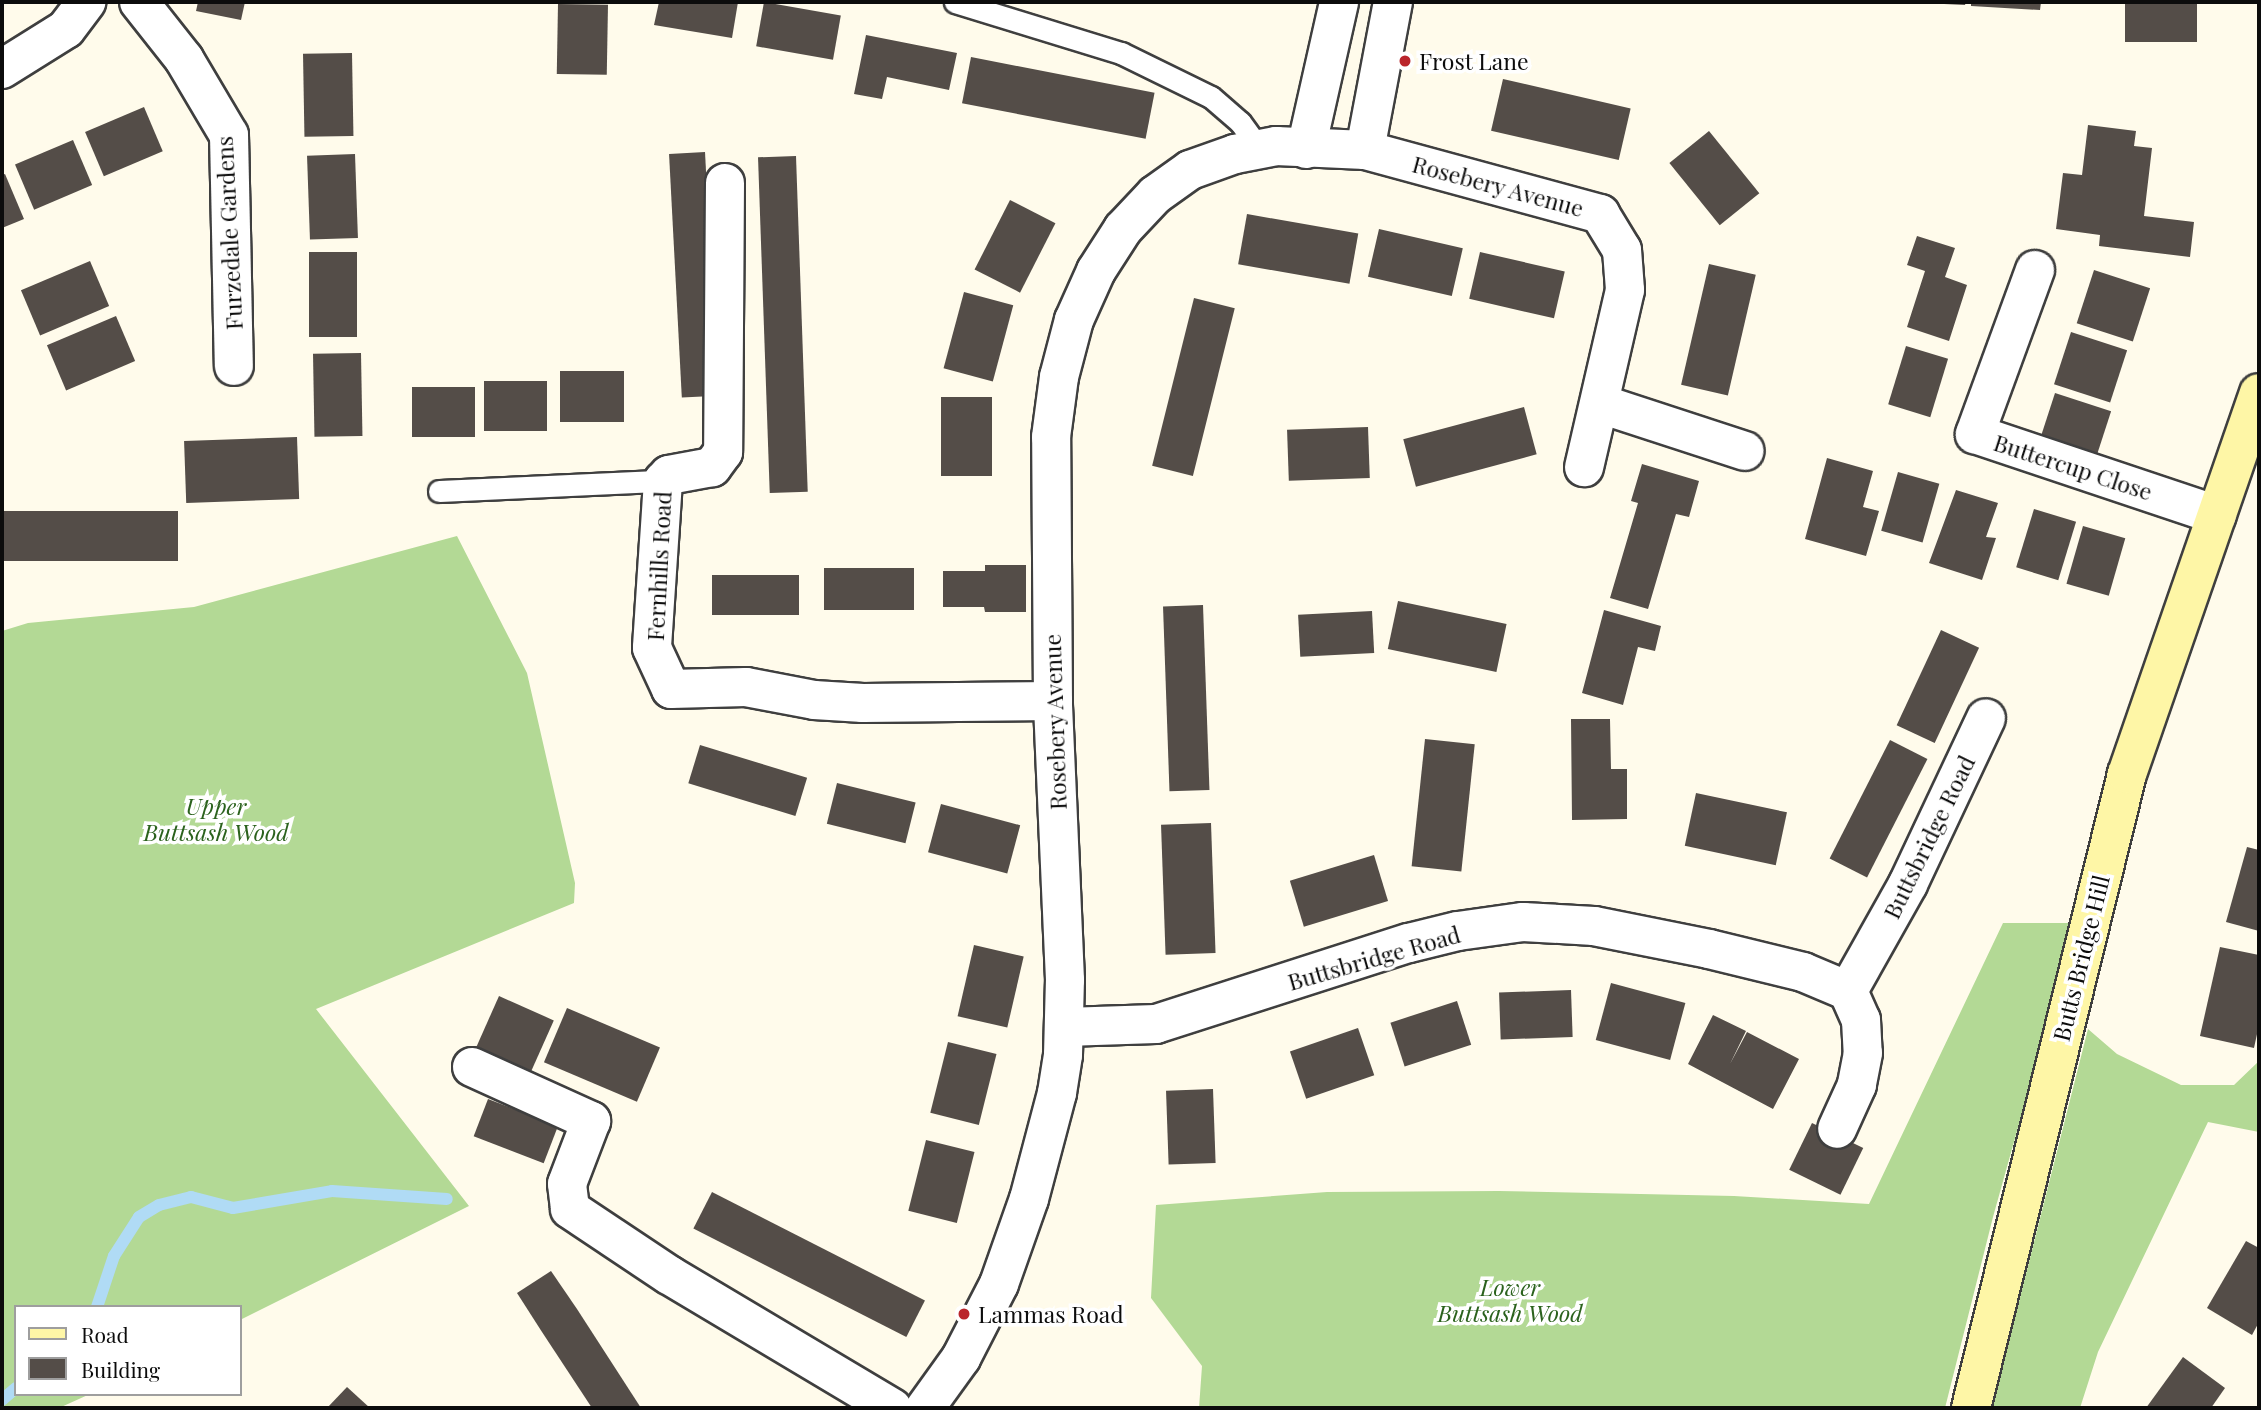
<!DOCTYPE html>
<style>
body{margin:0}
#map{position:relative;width:2261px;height:1410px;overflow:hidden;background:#fffbeb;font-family:"Playfair Display",serif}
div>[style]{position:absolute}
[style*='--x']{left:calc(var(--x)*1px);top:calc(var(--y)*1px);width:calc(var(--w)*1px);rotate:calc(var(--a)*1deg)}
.forest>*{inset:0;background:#b3d995}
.stream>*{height:12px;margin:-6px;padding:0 6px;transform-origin:6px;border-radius:6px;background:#b0dbf5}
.building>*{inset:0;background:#544d48;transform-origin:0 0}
.roads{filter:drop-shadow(2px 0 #3f3f3f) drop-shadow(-2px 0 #3f3f3f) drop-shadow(0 2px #3f3f3f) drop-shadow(0 -2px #3f3f3f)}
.lane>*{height:21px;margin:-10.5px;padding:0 10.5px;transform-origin:10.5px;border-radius:10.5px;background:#fff}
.street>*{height:38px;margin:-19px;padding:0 19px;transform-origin:19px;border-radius:19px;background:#fff}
.secondary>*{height:38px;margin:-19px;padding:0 19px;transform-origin:19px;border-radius:19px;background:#fef6a6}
.dots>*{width:19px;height:19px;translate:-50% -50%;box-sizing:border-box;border:4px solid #fff;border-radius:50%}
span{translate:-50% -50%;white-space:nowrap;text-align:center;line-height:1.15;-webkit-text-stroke:7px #fff;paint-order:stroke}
.poi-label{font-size:23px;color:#0c0c0c}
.left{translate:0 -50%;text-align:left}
.street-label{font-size:23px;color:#0c0c0c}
.park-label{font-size:23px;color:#2b621d;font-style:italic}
.frame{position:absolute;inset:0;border:4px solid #0c0c0c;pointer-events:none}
.legend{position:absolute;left:14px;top:1305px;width:228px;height:91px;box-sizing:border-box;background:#fff;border:2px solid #9e9e9e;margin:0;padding:9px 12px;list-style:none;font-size:21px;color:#0c0c0c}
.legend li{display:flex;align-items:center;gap:14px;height:35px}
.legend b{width:35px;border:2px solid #9e9e9e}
</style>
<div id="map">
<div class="forest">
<div style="clip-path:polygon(457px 536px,527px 673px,575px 883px,574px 903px,316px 1009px,469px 1206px,240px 1320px,240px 1307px,16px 1307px,16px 1394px,90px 1394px,59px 1408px,2px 1408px,2px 631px,28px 623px,194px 607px)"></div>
<div style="clip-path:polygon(2003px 923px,2075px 923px,1993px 1217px,1945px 1408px,1199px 1408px,1202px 1366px,1151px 1298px,1156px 1205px,1327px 1192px,1499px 1191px,1734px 1196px,1869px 1204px)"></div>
<div style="clip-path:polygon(2088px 1029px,2117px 1054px,2181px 1085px,2234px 1085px,2259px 1061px,2259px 1132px,2208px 1122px,2098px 1352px,2080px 1408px,1992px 1408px)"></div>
</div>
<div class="stream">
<div style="--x:97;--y:1307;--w:54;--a:-71.6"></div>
<div style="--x:114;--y:1256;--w:46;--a:-57.3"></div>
<div style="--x:139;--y:1217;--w:23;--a:-31"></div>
<div style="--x:159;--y:1205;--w:33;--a:-14"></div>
<div style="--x:191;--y:1197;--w:43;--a:14.7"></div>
<div style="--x:233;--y:1208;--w:100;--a:-9.7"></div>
<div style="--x:332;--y:1191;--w:115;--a:4"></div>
<div style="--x:2;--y:1400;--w:18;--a:-41"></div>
</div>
<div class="building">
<div style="clip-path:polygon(198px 2px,245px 2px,241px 20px,196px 11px)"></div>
<div style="clip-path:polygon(659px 2px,738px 2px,732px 38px,654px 25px)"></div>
<div style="left:764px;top:2px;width:78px;height:45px;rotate:10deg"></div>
<div style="clip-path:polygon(1944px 2px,1966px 2px,1965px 5px,1944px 4px)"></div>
<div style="clip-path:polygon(1971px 2px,2041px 2px,2040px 10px,1971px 6px)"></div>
<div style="left:2125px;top:2px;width:72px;height:40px"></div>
<div style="left:558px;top:4px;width:50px;height:70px;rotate:1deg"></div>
<div style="clip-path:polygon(866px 35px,957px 53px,949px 90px,887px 77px,882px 99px,854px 94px)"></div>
<div style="left:352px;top:53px;width:83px;height:49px;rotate:89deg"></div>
<div style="left:971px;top:57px;width:187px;height:47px;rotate:11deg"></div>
<div style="left:1503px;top:79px;width:131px;height:53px;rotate:13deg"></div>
<div style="left:144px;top:107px;width:48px;height:64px;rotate:67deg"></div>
<div style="clip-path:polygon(2088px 125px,2136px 131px,2134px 146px,2152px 148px,2144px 216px,2194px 222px,2190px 257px,2099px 246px,2100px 235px,2056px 229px,2063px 173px,2082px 175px)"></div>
<div style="left:1709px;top:131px;width:80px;height:51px;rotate:51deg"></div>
<div style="left:73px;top:140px;width:49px;height:63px;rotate:67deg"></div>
<div style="left:705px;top:152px;width:244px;height:36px;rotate:87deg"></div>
<div style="left:355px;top:154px;width:84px;height:48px;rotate:88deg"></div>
<div style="left:796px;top:156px;width:336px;height:38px;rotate:88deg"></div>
<div style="clip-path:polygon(5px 174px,24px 219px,2px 228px,2px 175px)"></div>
<div style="left:1010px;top:200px;width:51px;height:78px;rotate:27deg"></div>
<div style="left:1247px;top:214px;width:113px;height:51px;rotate:10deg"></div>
<div style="left:1379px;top:229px;width:86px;height:49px;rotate:13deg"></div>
<div style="clip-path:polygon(1917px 236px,1955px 248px,1945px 277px,1967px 285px,1949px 341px,1907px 327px,1925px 271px,1907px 265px)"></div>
<div style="left:309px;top:252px;width:48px;height:85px"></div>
<div style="left:1480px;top:252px;width:87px;height:48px;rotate:13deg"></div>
<div style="left:90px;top:261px;width:49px;height:75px;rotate:67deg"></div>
<div style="left:1709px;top:264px;width:48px;height:124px;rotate:13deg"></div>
<div style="left:2094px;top:270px;width:59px;height:56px;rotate:18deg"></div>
<div style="left:964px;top:292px;width:51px;height:79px;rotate:15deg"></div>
<div style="left:1194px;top:298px;width:42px;height:173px;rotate:14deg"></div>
<div style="left:116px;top:316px;width:49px;height:75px;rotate:67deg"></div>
<div style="left:2071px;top:332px;width:59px;height:55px;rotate:18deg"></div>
<div style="left:1906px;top:346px;width:44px;height:61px;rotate:17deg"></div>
<div style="left:361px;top:353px;width:83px;height:48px;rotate:89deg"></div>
<div style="left:624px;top:371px;width:51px;height:64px;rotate:90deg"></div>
<div style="left:484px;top:381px;width:63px;height:50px"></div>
<div style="left:412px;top:387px;width:63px;height:50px"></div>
<div style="left:2055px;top:393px;width:59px;height:56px;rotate:18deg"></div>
<div style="left:941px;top:397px;width:51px;height:79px"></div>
<div style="left:1524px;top:407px;width:49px;height:125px;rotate:75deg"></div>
<div style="left:1368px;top:427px;width:51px;height:81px;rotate:88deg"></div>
<div style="left:297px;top:437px;width:62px;height:113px;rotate:88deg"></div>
<div style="clip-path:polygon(1827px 458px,1873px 471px,1863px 507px,1879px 511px,1866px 556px,1805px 539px)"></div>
<div style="clip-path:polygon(1642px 464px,1699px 481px,1689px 517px,1676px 514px,1648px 609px,1610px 598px,1638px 503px,1631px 501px)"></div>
<div style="left:1898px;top:472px;width:43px;height:61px;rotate:16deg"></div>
<div style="clip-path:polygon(1956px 490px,1998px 503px,1986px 537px,1996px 538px,1982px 580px,1929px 563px)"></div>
<div style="left:2034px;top:509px;width:44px;height:61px;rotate:17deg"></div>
<div style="left:178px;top:511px;width:50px;height:176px;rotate:90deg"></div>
<div style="left:2083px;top:526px;width:44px;height:60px;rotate:16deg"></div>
<div style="clip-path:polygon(985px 565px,1026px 565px,1026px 612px,985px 612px,984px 607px,943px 607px,943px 571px,985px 571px)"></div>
<div style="left:824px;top:568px;width:90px;height:42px"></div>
<div style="left:712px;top:575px;width:87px;height:40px"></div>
<div style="left:1398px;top:601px;width:111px;height:49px;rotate:12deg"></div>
<div style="left:1203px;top:605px;width:185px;height:40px;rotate:88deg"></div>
<div style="clip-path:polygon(1604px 610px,1661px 626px,1655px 651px,1638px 647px,1623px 705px,1582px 693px)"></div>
<div style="left:1372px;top:611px;width:42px;height:74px;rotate:87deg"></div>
<div style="left:1941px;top:630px;width:42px;height:105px;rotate:25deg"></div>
<div style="clip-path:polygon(1571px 719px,1610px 719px,1611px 769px,1627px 769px,1627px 819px,1572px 820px)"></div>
<div style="left:1425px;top:739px;width:50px;height:128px;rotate:6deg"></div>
<div style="left:1890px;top:740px;width:42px;height:133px;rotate:27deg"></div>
<div style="left:700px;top:745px;width:112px;height:40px;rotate:17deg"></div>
<div style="left:837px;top:783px;width:81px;height:42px;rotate:14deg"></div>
<div style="left:1696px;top:793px;width:93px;height:54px;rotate:12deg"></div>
<div style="left:941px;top:804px;width:82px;height:50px;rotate:15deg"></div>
<div style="left:1211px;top:823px;width:130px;height:50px;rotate:88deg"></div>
<div style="clip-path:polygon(2247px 847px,2259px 850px,2259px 931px,2226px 922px)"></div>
<div style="left:1374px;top:855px;width:48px;height:88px;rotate:73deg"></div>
<div style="left:974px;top:945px;width:51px;height:73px;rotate:13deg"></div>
<div style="clip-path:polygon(2220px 947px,2259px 955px,2259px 1025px,2254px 1048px,2200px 1036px)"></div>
<div style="left:1611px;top:983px;width:77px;height:59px;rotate:15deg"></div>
<div style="left:1571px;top:990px;width:47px;height:72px;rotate:88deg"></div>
<div style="left:499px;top:996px;width:60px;height:59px;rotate:24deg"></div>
<div style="left:1457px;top:1001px;width:46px;height:70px;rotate:72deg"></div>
<div style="left:567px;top:1008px;width:101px;height:59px;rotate:23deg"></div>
<div style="clip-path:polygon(1713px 1015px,1746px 1031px,1730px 1064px,1747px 1032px,1799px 1059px,1773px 1109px,1688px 1064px)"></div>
<div style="left:1358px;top:1028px;width:50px;height:72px;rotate:71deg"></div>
<div style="left:948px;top:1042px;width:50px;height:73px;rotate:14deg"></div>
<div style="left:1213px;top:1089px;width:74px;height:47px;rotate:88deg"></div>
<div style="left:488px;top:1099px;width:75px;height:40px;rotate:21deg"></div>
<div style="left:1812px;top:1123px;width:57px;height:52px;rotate:26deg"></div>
<div style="left:926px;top:1140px;width:50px;height:73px;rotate:14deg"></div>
<div style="left:712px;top:1192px;width:239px;height:41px;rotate:27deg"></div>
<div style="clip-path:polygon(2246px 1241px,2259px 1248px,2259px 1322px,2252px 1335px,2207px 1308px)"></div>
<div style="clip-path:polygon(551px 1271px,577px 1309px,641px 1408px,592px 1408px,542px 1332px,517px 1293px)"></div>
<div style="clip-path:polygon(2183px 1357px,2225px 1388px,2211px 1408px,2146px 1408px)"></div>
<div style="clip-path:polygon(347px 1387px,370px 1408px,327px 1408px)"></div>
</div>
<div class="roads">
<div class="lane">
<div style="--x:955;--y:2;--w:174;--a:17.1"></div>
<div style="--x:1121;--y:53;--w:100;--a:26.1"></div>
<div style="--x:1211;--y:97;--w:38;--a:41"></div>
<div style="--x:1240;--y:122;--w:32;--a:54"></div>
<div style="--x:439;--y:491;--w:224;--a:-2.6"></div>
</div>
<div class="street">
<div style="--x:139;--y:2;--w:73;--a:51.7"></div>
<div style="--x:184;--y:59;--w:88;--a:59.4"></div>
<div style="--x:229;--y:135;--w:231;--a:88.8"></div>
<div style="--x:2;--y:69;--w:75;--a:-32"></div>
<div style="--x:66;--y:29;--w:34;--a:-53"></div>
<div style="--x:1306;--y:149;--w:151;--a:-77.3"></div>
<div style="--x:1365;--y:150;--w:151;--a:-79.3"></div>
<div style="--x:725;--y:183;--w:269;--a:90.4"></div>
<div style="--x:723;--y:452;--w:19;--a:126"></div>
<div style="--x:712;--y:467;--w:44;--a:169.5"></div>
<div style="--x:669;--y:475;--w:8;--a:135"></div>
<div style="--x:663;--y:481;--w:167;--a:93.8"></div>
<div style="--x:652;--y:648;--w:45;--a:65.1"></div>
<div style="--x:671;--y:689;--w:75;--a:-1.5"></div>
<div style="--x:746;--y:687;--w:69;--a:10.8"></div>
<div style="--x:814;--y:700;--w:49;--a:3.5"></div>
<div style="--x:863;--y:703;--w:190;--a:-0.6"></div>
<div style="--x:2035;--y:270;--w:175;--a:110.1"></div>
<div style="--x:1975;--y:434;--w:255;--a:18.5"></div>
<div style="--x:1601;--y:404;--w:151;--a:18.1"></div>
<div style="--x:1848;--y:991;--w:123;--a:-60.7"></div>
<div style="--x:1908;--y:884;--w:183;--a:-64.8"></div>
<div style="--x:1065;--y:1027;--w:91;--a:-1.9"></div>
<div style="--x:1156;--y:1024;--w:266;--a:-17.8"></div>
<div style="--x:1409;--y:943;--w:50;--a:-13.8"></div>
<div style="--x:1458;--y:931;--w:66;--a:-7.9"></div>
<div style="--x:1523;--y:922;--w:71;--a:3.2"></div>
<div style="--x:1594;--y:926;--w:117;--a:11.3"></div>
<div style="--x:1709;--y:949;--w:97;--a:13.7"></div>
<div style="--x:1803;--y:972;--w:49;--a:22.9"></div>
<div style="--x:1848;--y:991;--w:32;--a:66"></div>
<div style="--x:1861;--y:1020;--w:33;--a:87"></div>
<div style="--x:1863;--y:1053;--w:33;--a:101"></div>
<div style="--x:1857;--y:1085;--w:48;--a:114.4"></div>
<div style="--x:472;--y:1067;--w:131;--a:24.4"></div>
<div style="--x:591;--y:1121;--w:67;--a:110.9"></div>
<div style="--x:567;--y:1184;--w:25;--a:83"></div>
<div style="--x:570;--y:1209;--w:119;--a:33.7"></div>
<div style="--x:669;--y:1275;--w:260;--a:30.8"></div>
<div style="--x:925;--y:1408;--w:62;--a:-54.2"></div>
<div style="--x:961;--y:1358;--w:83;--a:-62.8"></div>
<div style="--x:999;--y:1284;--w:90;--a:-70.6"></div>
<div style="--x:1029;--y:1199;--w:110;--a:-75.2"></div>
<div style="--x:1057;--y:1093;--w:38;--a:-81"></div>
<div style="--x:1063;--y:1055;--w:75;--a:-88.5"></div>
<div style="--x:1065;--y:980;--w:279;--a:-92.5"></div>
<div style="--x:1053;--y:701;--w:264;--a:-90.4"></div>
<div style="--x:1051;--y:437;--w:61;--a:-82.4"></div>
<div style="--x:1059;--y:377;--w:59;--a:-75.3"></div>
<div style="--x:1074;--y:320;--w:54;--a:-65.8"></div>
<div style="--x:1096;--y:271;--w:50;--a:-57.3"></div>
<div style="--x:1123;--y:229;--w:47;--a:-46.7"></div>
<div style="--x:1155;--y:195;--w:43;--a:-35.5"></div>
<div style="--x:1190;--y:170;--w:48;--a:-19.6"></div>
<div style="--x:1235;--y:154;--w:42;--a:-11"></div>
<div style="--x:1276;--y:146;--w:89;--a:2.6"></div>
<div style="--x:1365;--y:150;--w:244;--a:15.2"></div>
<div style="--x:1600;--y:214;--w:42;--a:58.6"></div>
<div style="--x:1622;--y:250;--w:40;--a:85.7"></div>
<div style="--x:1625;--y:290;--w:182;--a:103"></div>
</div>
<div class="secondary">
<div style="--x:1971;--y:1408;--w:653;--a:-76.18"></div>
<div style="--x:2127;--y:774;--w:403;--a:-70.9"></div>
</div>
</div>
<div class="dots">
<div style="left:1405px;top:61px;background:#ba252b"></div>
<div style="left:964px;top:1314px;background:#ba252b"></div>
</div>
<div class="poi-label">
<span class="left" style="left:1419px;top:61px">Frost Lane</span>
<span class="left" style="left:978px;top:1314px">Lammas Road</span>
</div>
<div class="street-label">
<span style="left:1498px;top:186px;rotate:15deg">Rosebery Avenue</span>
<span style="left:229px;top:233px;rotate:-93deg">Furzedale Gardens</span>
<span style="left:2073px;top:467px;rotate:18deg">Buttercup Close</span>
<span style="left:659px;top:566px;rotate:-87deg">Fernhills Road</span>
<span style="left:1055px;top:722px;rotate:-92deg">Rosebery Avenue</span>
<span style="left:1929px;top:837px;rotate:-64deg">Buttsbridge Road</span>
<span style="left:1374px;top:958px;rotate:-16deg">Buttsbridge Road</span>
<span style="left:2081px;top:958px;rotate:-76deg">Butts Bridge Hill</span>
</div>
<div class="park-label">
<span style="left:216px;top:819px">Upper<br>Buttsash Wood</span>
<span style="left:1510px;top:1300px">Lower<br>Buttsash Wood</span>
</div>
<div class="frame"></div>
<ul class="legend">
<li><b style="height:9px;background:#fef6a6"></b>Road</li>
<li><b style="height:19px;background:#544d48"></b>Building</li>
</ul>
</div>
